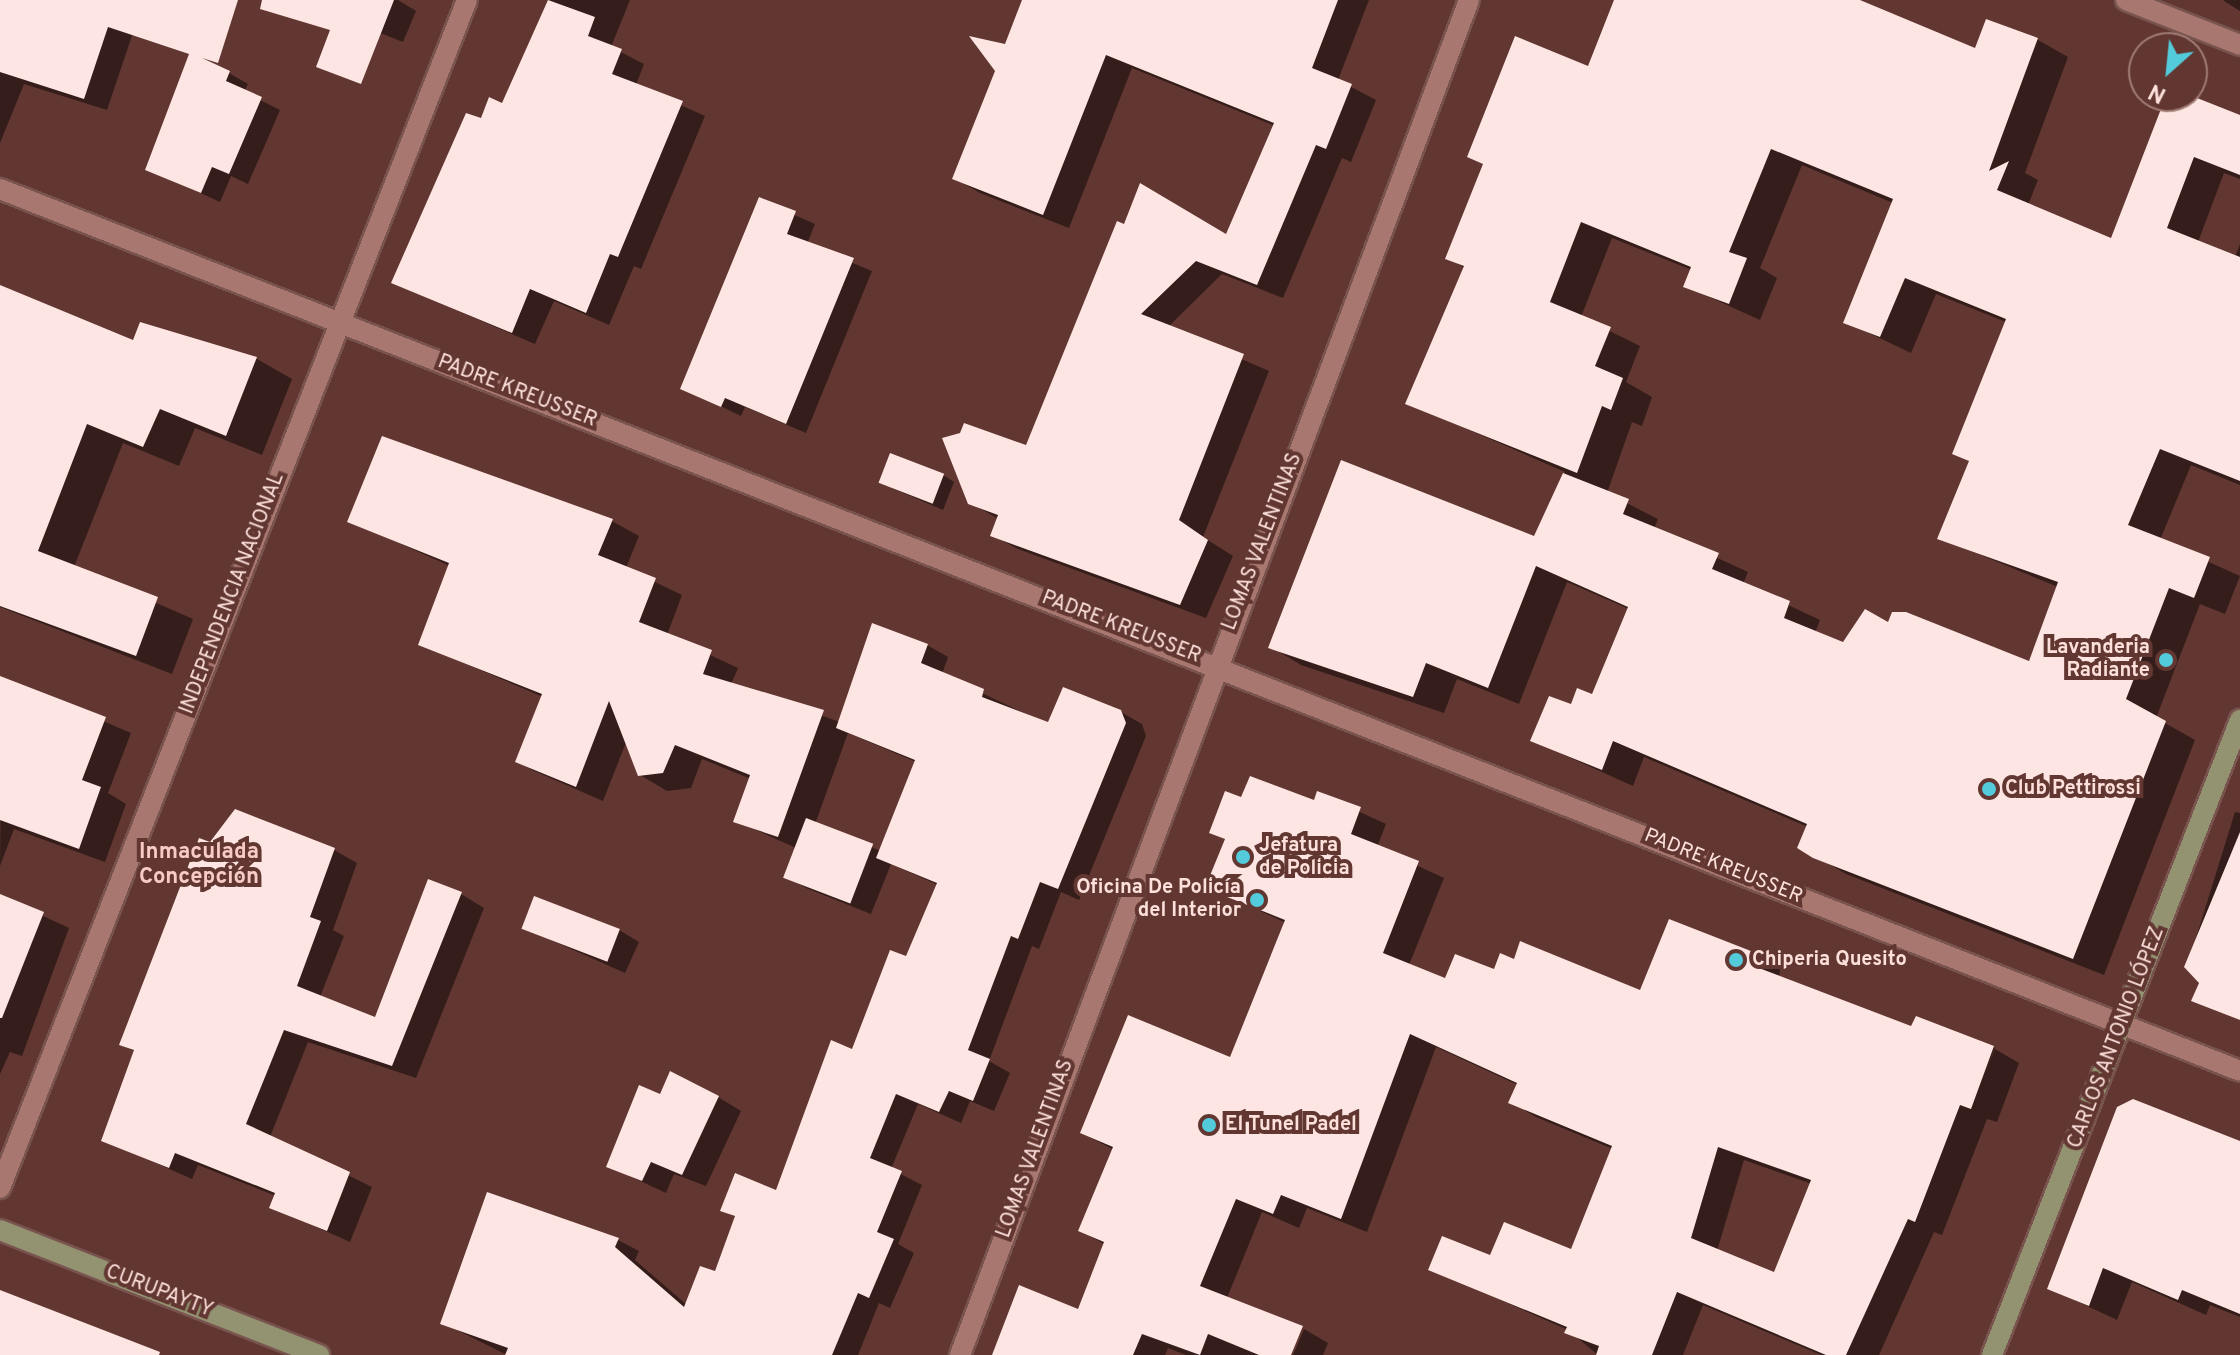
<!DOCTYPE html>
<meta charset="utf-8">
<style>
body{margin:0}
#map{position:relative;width:2240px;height:1355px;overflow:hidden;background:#623731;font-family:Overpass,sans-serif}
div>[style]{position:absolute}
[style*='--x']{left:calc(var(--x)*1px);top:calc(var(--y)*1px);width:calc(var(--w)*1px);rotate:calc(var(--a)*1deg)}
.shadow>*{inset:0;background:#0007}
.building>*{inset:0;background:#fce5e2;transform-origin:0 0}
.roads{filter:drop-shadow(2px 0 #79544f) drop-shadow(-2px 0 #79544f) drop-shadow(0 2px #79544f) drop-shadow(0 -2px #79544f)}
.street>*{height:20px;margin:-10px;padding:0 10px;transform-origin:10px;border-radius:10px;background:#a87770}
.secondary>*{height:20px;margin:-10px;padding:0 10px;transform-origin:10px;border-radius:10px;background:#939372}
.dots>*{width:22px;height:22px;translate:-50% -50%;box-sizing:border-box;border:4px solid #623731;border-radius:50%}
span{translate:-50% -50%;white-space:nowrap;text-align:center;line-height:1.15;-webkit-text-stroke:8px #623731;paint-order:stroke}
.street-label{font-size:20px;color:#fde0dc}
.poi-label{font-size:20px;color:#fde0dc;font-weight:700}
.right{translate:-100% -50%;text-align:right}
.left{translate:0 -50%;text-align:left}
.neighbourhood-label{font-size:22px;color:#f8ccc6;font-weight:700}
.north{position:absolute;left:2128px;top:32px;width:80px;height:80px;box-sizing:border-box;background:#623731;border:2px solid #a07b75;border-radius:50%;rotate:207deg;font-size:22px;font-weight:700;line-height:32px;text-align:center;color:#fde0dc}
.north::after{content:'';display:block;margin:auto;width:28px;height:36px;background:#53cbdb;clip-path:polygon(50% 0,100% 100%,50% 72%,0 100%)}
</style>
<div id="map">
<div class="shadow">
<div style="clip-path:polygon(0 0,144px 0,107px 110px,24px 84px,0 143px)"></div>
<div style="clip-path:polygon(296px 0,398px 0,416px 11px,403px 42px)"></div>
<div style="clip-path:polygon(550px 0,630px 0,611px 47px,644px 64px,636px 85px,705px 116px,641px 269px,634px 266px,609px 325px,554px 301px,535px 344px,393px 283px,482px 121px,503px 105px)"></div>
<div style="clip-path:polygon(1024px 0,1369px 0,1338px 80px,1376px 100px,1351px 162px,1342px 158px,1283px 298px,1222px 274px,1168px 327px,1269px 371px,1203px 537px,1233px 556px,1206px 618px,1018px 549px,992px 535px,999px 519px,970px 503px,1027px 448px,1125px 227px,1227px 236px,1275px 126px,1132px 68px,1069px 228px,980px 193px,954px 178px)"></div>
<div style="clip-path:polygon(evenodd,1616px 0,1858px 0,1976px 51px,1987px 22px,2038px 40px,2068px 57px,2025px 173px,2038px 180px,2028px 205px,2112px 240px,2168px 96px,2240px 117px,2240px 179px,2224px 173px,2198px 242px,2235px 257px,2240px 244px,2240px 485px,2191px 465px,2160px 540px,2240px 576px,2225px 614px,2200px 604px,2156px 718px,2195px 740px,2104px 975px,1846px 874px,1800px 847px,1808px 827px,1644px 757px,1633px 786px,1533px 741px,1593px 696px,1629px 609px,1567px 582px,1519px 704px,1457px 679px,1444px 713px,1301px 665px,1271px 647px,1535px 538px,1565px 472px,1408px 403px,1465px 268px,1448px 258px,1485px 165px,1470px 156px,1589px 68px,1616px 0,1802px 165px,1893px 203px,1846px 322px,1911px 353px,1936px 294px,2006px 322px,1955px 453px,1971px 462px,1940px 538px,2058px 587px,2030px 663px,1889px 624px,1844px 644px,1815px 633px,1820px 620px,1743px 584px,1748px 572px,1654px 529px,1658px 519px,1607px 493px,1632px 422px,1642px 426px,1652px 397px,1626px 382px,1640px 346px,1581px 317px,1612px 238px,1692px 270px,1685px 286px,1760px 320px,1777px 278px,1760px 268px,1802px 165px)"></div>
<div style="clip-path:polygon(2240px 0,2240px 11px,2224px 1px,2224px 0)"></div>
<div style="clip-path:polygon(229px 73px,248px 84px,244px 92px,280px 110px,248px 184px,231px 176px,220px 202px,148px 169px)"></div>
<div style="clip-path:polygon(760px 200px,815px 224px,807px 244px,872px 271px,806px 433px,745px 407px,741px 416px,683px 388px)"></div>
<div style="clip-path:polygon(0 287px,134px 342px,141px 324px,257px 359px,292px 379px,262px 455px,195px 428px,179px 466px,123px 443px,74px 567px,193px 619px,172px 674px,0 607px)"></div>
<div style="clip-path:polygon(943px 475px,954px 482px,943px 510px,892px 488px)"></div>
<div style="clip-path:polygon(evenodd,350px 521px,612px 521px,639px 536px,626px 568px,682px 595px,667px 635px,738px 668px,731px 684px,840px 722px,927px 645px,948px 657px,942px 674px,1049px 725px,1121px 712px,1142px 724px,1146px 736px,1079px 900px,1061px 892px,1039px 949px,1032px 946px,989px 1061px,1010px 1073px,994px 1111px,970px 1101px,961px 1123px,918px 1104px,891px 1169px,922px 1185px,898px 1244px,914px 1253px,890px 1308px,879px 1303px,858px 1355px,507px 1355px,443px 1323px,618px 1240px,639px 1251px,635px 1260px,687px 1305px,716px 1274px,737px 1218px,723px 1210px,777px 1193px,907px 958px,938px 885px,891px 864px,871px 914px,806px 888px,785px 876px,796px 848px,736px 821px,751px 779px,702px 759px,691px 788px,667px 791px,640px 775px,627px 740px,603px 801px,532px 770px,517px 761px,543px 697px,420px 644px,450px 566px,350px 521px,848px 733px,916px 762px,881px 851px,815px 824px,848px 733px)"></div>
<div style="clip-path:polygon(2px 678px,131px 733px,108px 793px,126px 804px,105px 862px,14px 829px,0 866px)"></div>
<div style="clip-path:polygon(evenodd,1318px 793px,1386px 824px,1377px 847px,1444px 878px,1409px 965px,1446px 980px,1495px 971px,1641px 993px,1755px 954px,1781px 969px,1778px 978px,1912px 1028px,1917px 1018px,1995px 1048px,1965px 1118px,1995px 1049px,2019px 1063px,1997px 1122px,1987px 1119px,1942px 1235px,1934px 1232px,1879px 1355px,1821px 1355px,1703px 1305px,1683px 1355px,1598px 1355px,1568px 1330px,1431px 1269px,1572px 1252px,1613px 1149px,1536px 1117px,1511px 1102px,1518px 1085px,1436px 1047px,1367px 1232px,1307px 1208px,1299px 1228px,1262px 1212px,1227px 1298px,1302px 1329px,1289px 1355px,1186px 1355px,1168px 1348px,1165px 1355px,994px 1355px,1079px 1312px,1106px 1245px,1081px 1231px,1114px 1150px,1082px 1133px,1231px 1060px,1286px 923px,1219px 892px,1226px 840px,1212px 832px,1242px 800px,1315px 803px,1318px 793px,1744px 1160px,1812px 1184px,1775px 1274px,1717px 1251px,1744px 1160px)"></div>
<div style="clip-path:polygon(2235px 812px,2240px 813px,2240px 1020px,2194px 1000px,2201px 982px,2187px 967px)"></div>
<div style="clip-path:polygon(211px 844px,334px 850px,357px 863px,333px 930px,344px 936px,320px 997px,376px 1019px,461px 894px,484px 908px,416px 1078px,308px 1042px,270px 1137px,372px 1187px,350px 1242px,272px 1207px,276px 1196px,198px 1165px,192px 1179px,104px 1140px,136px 1052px,121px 1044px)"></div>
<div style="clip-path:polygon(0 896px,69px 928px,22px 1056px,10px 1052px,0 1074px)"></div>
<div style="clip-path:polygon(522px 927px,619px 930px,639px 942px,625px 973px)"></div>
<div style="clip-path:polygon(662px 1096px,718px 1097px,741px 1111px,706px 1186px,674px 1174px,666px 1193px,608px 1166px)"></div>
<div style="clip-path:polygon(2240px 1144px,2240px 1317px,2210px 1305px,2206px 1315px,2132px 1282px,2117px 1320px,2049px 1288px)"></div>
<div style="clip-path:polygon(1304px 1329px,1328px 1343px,1323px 1355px,1293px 1355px)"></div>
</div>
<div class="building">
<div style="clip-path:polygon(0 0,238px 0,218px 63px,202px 58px,230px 71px,226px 81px,262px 97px,229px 174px,212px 167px,201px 193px,145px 170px,189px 54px,108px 27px,84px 99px,0 72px)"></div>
<div style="clip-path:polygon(262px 0,394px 0,361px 84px,316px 67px,330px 30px,260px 9px)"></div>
<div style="clip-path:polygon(548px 0,595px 17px,588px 36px,622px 49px,612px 74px,683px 101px,618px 257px,610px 254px,586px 313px,530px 289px,512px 333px,391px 283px,466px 113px,481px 118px,489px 97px,502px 103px)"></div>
<div style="clip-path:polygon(1022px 0,1338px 0,1312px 68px,1352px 84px,1326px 149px,1316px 145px,1257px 285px,1196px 261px,1141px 314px,1244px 354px,1179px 520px,1208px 540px,1180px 605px,990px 536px,998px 515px,968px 504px,942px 438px,960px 433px,964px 423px,1026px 445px,1117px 221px,1124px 224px,1140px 183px,1226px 234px,1274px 123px,1106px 55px,1043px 215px,952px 179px,995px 71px,969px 36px,1005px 44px)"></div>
<div style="clip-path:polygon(1614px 0,1860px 0,1975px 48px,1986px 19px,2038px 38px,1989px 171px,2009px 161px,1997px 190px,2111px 238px,2166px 96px,2192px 96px,2240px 115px,2240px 175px,2194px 157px,2167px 228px,2240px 257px,2240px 481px,2160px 449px,2128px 525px,2210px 557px,2194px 598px,2169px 588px,2126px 699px,2166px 721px,2073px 959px,1813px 858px,1797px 848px,1807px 824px,1613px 741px,1602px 770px,1530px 741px,1549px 696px,1571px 704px,1577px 688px,1592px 694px,1628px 607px,1536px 566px,1488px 688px,1426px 663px,1413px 697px,1268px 648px,1341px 460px,1534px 536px,1563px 473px,1629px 499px,1623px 514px,1719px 553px,1712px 569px,1790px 601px,1784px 618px,1843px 642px,1865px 609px,1888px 622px,1892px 612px,1906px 612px,2029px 661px,2058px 582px,1937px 539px,1969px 461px,1952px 454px,2006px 319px,1905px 278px,1880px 337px,1843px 323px,1893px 199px,1771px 149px,1729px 252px,1747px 258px,1729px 304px,1683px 287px,1691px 267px,1581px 222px,1550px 302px,1611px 327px,1595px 366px,1623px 378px,1611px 410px,1602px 406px,1577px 473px,1405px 404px,1464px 266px,1445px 259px,1483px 164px,1467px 157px,1515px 36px,1588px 66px)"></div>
<div style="clip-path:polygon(759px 197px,796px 211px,787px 234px,854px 258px,786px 424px,725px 398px,721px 407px,680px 389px)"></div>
<div style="clip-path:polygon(0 285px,133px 340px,140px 322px,257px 357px,226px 436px,160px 409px,143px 447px,87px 424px,38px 551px,158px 597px,136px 656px,0 606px)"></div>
<div style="clip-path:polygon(382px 436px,613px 519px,598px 555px,656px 578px,639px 622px,712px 650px,703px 674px,824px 710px,778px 837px,733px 822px,750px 775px,675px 745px,663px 773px,638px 776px,609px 701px,576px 787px,515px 762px,542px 694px,418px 645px,449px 563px,347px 522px)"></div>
<div style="left:890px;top:453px;width:58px;height:32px;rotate:21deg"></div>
<div style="clip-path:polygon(872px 623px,928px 644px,921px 663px,984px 689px,982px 697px,1048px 722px,1063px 687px,1121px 710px,1126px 723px,1058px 889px,1040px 882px,1018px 939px,1011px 936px,968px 1050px,990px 1059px,973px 1101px,949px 1091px,939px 1112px,896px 1094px,870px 1158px,902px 1171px,877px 1232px,894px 1239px,869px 1298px,858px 1293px,832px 1355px,505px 1355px,508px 1348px,440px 1324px,487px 1192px,619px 1238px,615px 1247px,684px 1307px,700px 1266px,715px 1271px,735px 1216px,720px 1211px,735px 1173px,776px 1190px,831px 1040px,852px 1049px,890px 950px,906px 956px,937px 883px,876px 858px,915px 760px,836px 728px)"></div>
<div style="clip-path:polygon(0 676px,106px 717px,82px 780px,101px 787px,79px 849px,0 820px)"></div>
<div style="clip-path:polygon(evenodd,1250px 776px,1314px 800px,1317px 791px,1361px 807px,1351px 834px,1419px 861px,1383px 953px,1445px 978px,1455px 954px,1494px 969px,1500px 953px,1514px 959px,1520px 941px,1640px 990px,1669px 919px,1756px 953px,1751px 965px,1911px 1026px,1916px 1016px,1994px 1046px,1971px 1109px,1960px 1105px,1915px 1222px,1908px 1219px,1846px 1355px,1826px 1355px,1677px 1292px,1652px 1355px,1596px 1355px,1599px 1346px,1564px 1333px,1567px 1327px,1428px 1270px,1442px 1236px,1490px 1255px,1504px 1222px,1571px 1249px,1612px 1146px,1508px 1103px,1517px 1083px,1410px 1034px,1341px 1219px,1281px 1195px,1273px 1214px,1236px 1199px,1200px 1286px,1303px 1326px,1291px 1355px,1259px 1355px,1208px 1334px,1200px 1355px,1142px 1334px,1133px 1355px,992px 1355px,1019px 1285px,1078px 1309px,1104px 1242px,1078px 1231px,1113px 1147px,1080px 1133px,1128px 1015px,1230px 1057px,1285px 920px,1217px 893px,1221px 883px,1209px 878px,1225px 839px,1209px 833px,1225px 791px,1241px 797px,1250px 776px,1718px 1147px,1811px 1180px,1774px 1272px,1691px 1238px,1718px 1147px)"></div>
<div style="clip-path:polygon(235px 809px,335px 848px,310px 917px,321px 921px,297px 986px,375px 1017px,428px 879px,462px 892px,392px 1066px,284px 1030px,246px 1124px,350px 1172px,327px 1231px,269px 1208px,275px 1193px,175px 1153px,169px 1168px,101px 1141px,134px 1050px,119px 1045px,199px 838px,210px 842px)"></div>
<div style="left:806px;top:818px;width:72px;height:64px;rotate:21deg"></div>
<div style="clip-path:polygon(2240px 832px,2240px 1020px,2191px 1001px,2199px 983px,2184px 967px)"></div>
<div style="clip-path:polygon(0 894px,44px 912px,2px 1018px,0 1018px)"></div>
<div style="left:534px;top:896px;width:92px;height:35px;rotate:21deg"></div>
<div style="clip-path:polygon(670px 1071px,719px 1096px,682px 1175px,651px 1162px,642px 1181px,606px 1167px,639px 1085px,660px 1094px)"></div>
<div style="clip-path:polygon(2133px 1099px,2240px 1141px,2240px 1314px,2182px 1290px,2178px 1300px,2103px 1268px,2089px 1306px,2047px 1289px,2117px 1107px)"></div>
<div style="clip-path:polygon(0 1290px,160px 1352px,159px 1355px,0 1355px)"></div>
</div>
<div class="roads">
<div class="street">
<div style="--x:2126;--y:0;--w:123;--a:21.5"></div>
<div style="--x:0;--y:189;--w:2407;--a:21.49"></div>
<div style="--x:0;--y:1188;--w:1276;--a:-68.54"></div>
<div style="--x:960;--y:1355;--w:1447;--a:-69.41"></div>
</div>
<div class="secondary">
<div style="--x:0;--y:1230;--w:343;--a:21.4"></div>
<div style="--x:1992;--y:1355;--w:682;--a:-68.67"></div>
</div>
</div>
<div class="dots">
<div style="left:2166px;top:660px;background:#53cbdb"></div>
<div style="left:1989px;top:789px;background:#53cbdb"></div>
<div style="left:1243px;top:857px;background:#53cbdb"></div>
<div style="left:1257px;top:900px;background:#53cbdb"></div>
<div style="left:1736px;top:960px;background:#53cbdb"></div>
<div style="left:1209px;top:1125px;background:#53cbdb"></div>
</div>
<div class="street-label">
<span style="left:517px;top:392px;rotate:21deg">PADRE KREUSSER</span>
<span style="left:1263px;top:542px;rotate:-69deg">LOMAS VALENTINAS</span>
<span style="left:233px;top:594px;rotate:-69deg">INDEPENDENCIA NACIONAL</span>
<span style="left:1121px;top:628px;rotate:21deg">PADRE KREUSSER</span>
<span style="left:1723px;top:867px;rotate:22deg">PADRE KREUSSER</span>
<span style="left:2117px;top:1038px;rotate:-69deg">CARLOS ANTONIO LÓPEZ</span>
<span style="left:1036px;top:1149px;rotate:-70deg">LOMAS VALENTINAS</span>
<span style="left:159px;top:1292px;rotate:21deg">CURUPAYTY</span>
</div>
<div class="poi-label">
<span class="right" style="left:2150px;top:660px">Lavanderia<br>Radiante</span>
<span class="left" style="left:2005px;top:789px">Club Pettirossi</span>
<span class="left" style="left:1259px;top:858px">Jefatura<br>de Policia</span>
<span class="right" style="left:1241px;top:900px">Oficina De Policía<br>del Interior</span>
<span class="left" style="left:1752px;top:960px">Chiperia Quesito</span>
<span class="left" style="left:1225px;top:1125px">El Tunel Padel</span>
</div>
<div class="neighbourhood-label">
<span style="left:199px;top:865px">Inmaculada<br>Concepción</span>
</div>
<div class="north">N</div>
</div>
